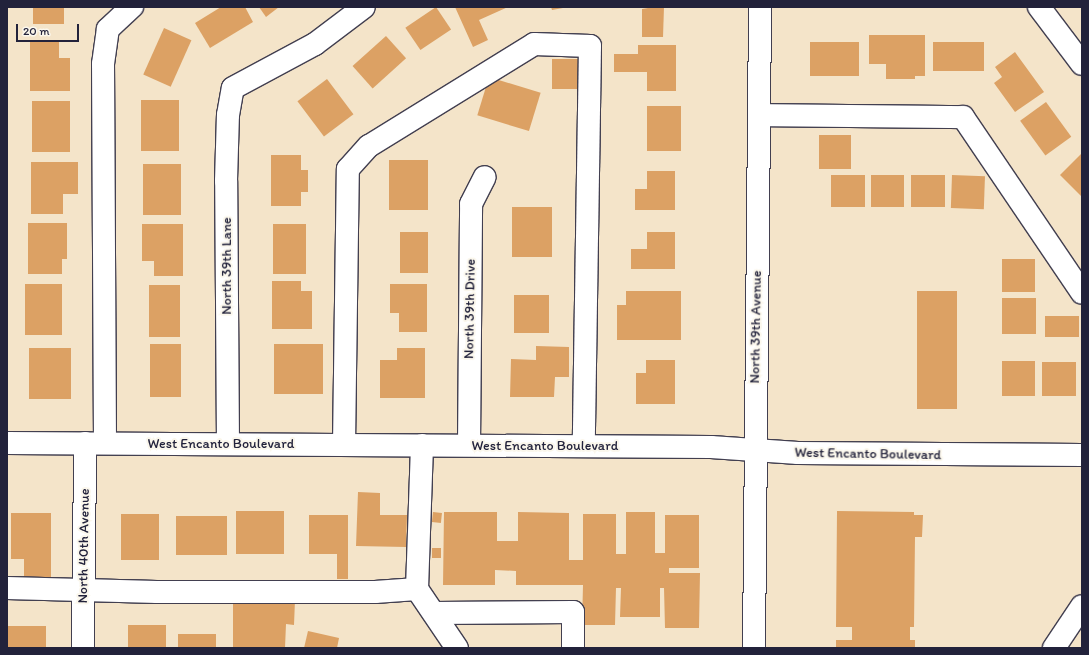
<!DOCTYPE html>
<style>
body{margin:0}
#map{position:relative;width:1089px;height:655px;overflow:hidden;background:#f4e4c9;font-family:Itim,sans-serif}
div>[style]{position:absolute}
[style*='--x']{left:calc(var(--x)*1px);top:calc(var(--y)*1px);width:calc(var(--w)*1px);rotate:calc(var(--a)*1deg)}
.building>*{inset:0;background:#dca164;transform-origin:0 0}
.roads{filter:drop-shadow(1px 0 #423f50) drop-shadow(-1px 0 #423f50) drop-shadow(0 1px #423f50) drop-shadow(0 -1px #423f50)}
.minor>*{height:22px;margin:-11px;padding:0 11px;transform-origin:11px;border-radius:11px;background:#fff}
span{translate:-50% -50%;white-space:nowrap;text-align:center;line-height:1.15;-webkit-text-stroke:4px #fbf7ec;paint-order:stroke}
.street-label{font-size:14px;color:#22223b}
.frame{position:absolute;inset:0;border:8px solid #22223b;pointer-events:none}
.scale{position:absolute;left:16px;top:24px;width:63px;height:18px;box-sizing:border-box;border:2px solid #22223b;border-top:0;padding-left:5px;font-size:12px;line-height:14px;white-space:nowrap;color:#22223b;-webkit-text-stroke:3px #fbf7ec;paint-order:stroke}
</style>
<div id="map">
<div class="building">
<div style="left:33px;top:7px;width:31px;height:17px"></div>
<div style="clip-path:polygon(221px 7px,245px 7px,253px 22px,210px 48px,195px 23px)"></div>
<div style="clip-path:polygon(259px 7px,279px 7px,266px 17px)"></div>
<div style="left:436px;top:7px;width:27px;height:37px;rotate:56deg"></div>
<div style="clip-path:polygon(455px 7px,508px 7px,479px 20px,488px 40px,473px 47px)"></div>
<div style="clip-path:polygon(551px 7px,563px 7px,563px 8px,552px 10px)"></div>
<div style="clip-path:polygon(654px 7px,664px 7px,663px 37px,642px 37px,642px 9px)"></div>
<div style="left:164px;top:28px;width:30px;height:51px;rotate:24deg"></div>
<div style="clip-path:polygon(869px 35px,925px 35px,925px 76px,915px 76px,915px 79px,886px 79px,886px 64px,869px 64px)"></div>
<div style="left:386px;top:36px;width:30px;height:45px;rotate:48deg"></div>
<div style="clip-path:polygon(30px 40px,59px 40px,59px 58px,70px 58px,70px 91px,30px 91px)"></div>
<div style="left:810px;top:42px;width:49px;height:34px"></div>
<div style="left:933px;top:42px;width:51px;height:29px"></div>
<div style="clip-path:polygon(638px 45px,676px 45px,676px 91px,647px 91px,647px 72px,614px 72px,614px 54px,638px 54px)"></div>
<div style="clip-path:polygon(1015px 52px,1044px 92px,1015px 112px,994px 83px,1002px 77px,995px 67px)"></div>
<div style="left:552px;top:59px;width:27px;height:30px"></div>
<div style="left:489px;top:77px;width:54px;height:40px;rotate:17deg"></div>
<div style="left:327px;top:79px;width:44px;height:37px;rotate:53deg"></div>
<div style="left:141px;top:100px;width:38px;height:51px"></div>
<div style="left:32px;top:101px;width:38px;height:51px"></div>
<div style="left:1046px;top:102px;width:43px;height:32px;rotate:54deg"></div>
<div style="left:647px;top:106px;width:34px;height:45px"></div>
<div style="left:819px;top:135px;width:32px;height:34px"></div>
<div style="clip-path:polygon(1082px 153px,1082px 197px,1060px 175px)"></div>
<div style="clip-path:polygon(271px 155px,301px 155px,301px 170px,308px 170px,308px 192px,301px 192px,301px 206px,271px 206px)"></div>
<div style="left:389px;top:160px;width:39px;height:50px"></div>
<div style="clip-path:polygon(31px 162px,78px 162px,78px 194px,63px 194px,63px 214px,31px 214px)"></div>
<div style="left:143px;top:164px;width:38px;height:51px"></div>
<div style="clip-path:polygon(647px 171px,675px 171px,675px 210px,635px 210px,635px 189px,647px 189px)"></div>
<div style="left:831px;top:175px;width:34px;height:32px"></div>
<div style="left:871px;top:175px;width:33px;height:32px"></div>
<div style="left:911px;top:175px;width:34px;height:32px"></div>
<div style="left:952px;top:175px;width:33px;height:33px;rotate:2deg"></div>
<div style="left:512px;top:207px;width:40px;height:50px"></div>
<div style="clip-path:polygon(28px 223px,67px 223px,67px 259px,62px 259px,62px 274px,28px 274px)"></div>
<div style="clip-path:polygon(142px 224px,183px 224px,183px 276px,154px 276px,154px 261px,142px 261px)"></div>
<div style="left:273px;top:224px;width:33px;height:50px"></div>
<div style="left:400px;top:232px;width:28px;height:41px"></div>
<div style="clip-path:polygon(647px 232px,675px 232px,675px 269px,631px 269px,631px 249px,647px 249px)"></div>
<div style="left:1002px;top:259px;width:33px;height:33px"></div>
<div style="clip-path:polygon(272px 281px,301px 281px,301px 291px,312px 291px,312px 329px,272px 329px)"></div>
<div style="left:25px;top:284px;width:37px;height:51px"></div>
<div style="clip-path:polygon(390px 284px,427px 284px,427px 332px,399px 332px,399px 313px,390px 313px)"></div>
<div style="left:149px;top:285px;width:31px;height:52px"></div>
<div style="clip-path:polygon(626px 291px,681px 291px,681px 340px,617px 340px,617px 305px,626px 305px)"></div>
<div style="left:917px;top:291px;width:40px;height:118px"></div>
<div style="left:514px;top:295px;width:35px;height:38px"></div>
<div style="left:1002px;top:298px;width:34px;height:36px"></div>
<div style="left:1045px;top:316px;width:34px;height:21px"></div>
<div style="left:150px;top:344px;width:31px;height:53px"></div>
<div style="left:274px;top:344px;width:49px;height:50px"></div>
<div style="clip-path:polygon(536px 346px,569px 347px,569px 377px,555px 377px,554px 397px,510px 397px,511px 359px,536px 360px)"></div>
<div style="left:29px;top:348px;width:42px;height:51px"></div>
<div style="clip-path:polygon(397px 348px,425px 348px,425px 398px,380px 398px,380px 360px,397px 360px)"></div>
<div style="clip-path:polygon(646px 360px,675px 360px,675px 404px,636px 404px,636px 373px,646px 373px)"></div>
<div style="left:1002px;top:361px;width:33px;height:35px"></div>
<div style="left:1042px;top:362px;width:34px;height:34px"></div>
<div style="clip-path:polygon(358px 492px,380px 493px,380px 515px,407px 515px,406px 547px,356px 546px)"></div>
<div style="left:236px;top:511px;width:48px;height:43px"></div>
<div style="clip-path:polygon(837px 511px,914px 512px,914px 515px,923px 515px,922px 537px,915px 537px,914px 627px,910px 627px,910px 640px,915px 640px,915px 648px,836px 648px,836px 640px,852px 640px,852px 627px,836px 627px)"></div>
<div style="left:433px;top:512px;width:9px;height:10px;rotate:6deg"></div>
<div style="clip-path:polygon(444px 512px,497px 512px,497px 541px,518px 541px,518px 512px,569px 513px,569px 560px,583px 560px,583px 514px,616px 514px,616px 554px,626px 554px,626px 512px,655px 512px,655px 553px,665px 553px,665px 515px,699px 515px,699px 568px,669px 568px,669px 573px,700px 573px,699px 628px,665px 628px,664px 588px,660px 588px,660px 617px,620px 617px,621px 588px,616px 588px,615px 625px,582px 625px,583px 585px,516px 585px,516px 571px,495px 570px,495px 585px,443px 585px)"></div>
<div style="clip-path:polygon(11px 513px,51px 513px,51px 579px,24px 579px,24px 559px,11px 559px)"></div>
<div style="left:121px;top:514px;width:38px;height:46px"></div>
<div style="clip-path:polygon(309px 515px,348px 515px,348px 579px,337px 579px,337px 554px,309px 554px)"></div>
<div style="left:176px;top:516px;width:51px;height:39px"></div>
<div style="left:432px;top:548px;width:9px;height:10px"></div>
<div style="clip-path:polygon(233px 599px,295px 600px,294px 625px,286px 624px,285px 648px,233px 648px)"></div>
<div style="left:128px;top:625px;width:38px;height:23px"></div>
<div style="left:7px;top:626px;width:39px;height:22px"></div>
<div style="clip-path:polygon(308px 631px,339px 638px,337px 648px,304px 648px)"></div>
<div style="left:178px;top:634px;width:38px;height:14px"></div>
</div>
<div class="roads">
<div class="minor">
<div style="--x:1039;--y:7;--w:71;--a:53"></div>
<div style="--x:760;--y:115;--w:203;--a:0.6"></div>
<div style="--x:963;--y:117;--w:212;--a:55.9"></div>
<div style="--x:7;--y:443;--w:704;--a:0.33"></div>
<div style="--x:711;--y:447;--w:87;--a:3.9"></div>
<div style="--x:798;--y:453;--w:284;--a:0.4"></div>
<div style="--x:105;--y:443;--w:379;--a:-90.3"></div>
<div style="--x:103;--y:64;--w:35;--a:-82"></div>
<div style="--x:108;--y:29;--w:33;--a:-43"></div>
<div style="--x:228;--y:444;--w:263;--a:-90.4"></div>
<div style="--x:226;--y:181;--w:66;--a:-88.3"></div>
<div style="--x:228;--y:115;--w:27;--a:-80"></div>
<div style="--x:233;--y:88;--w:93;--a:-28.2"></div>
<div style="--x:315;--y:44;--w:61;--a:-37.1"></div>
<div style="--x:344;--y:445;--w:276;--a:-89.2"></div>
<div style="--x:348;--y:169;--w:31;--a:-48"></div>
<div style="--x:369;--y:146;--w:194;--a:-31.7"></div>
<div style="--x:534;--y:44;--w:56;--a:2"></div>
<div style="--x:590;--y:46;--w:400;--a:90.9"></div>
<div style="--x:469;--y:445;--w:241;--a:-89.5"></div>
<div style="--x:471;--y:204;--w:30;--a:-63"></div>
<div style="--x:7;--y:588;--w:150;--a:1.5"></div>
<div style="--x:157;--y:592;--w:218;--a:0"></div>
<div style="--x:375;--y:592;--w:42;--a:-4.1"></div>
<div style="--x:417;--y:589;--w:71;--a:55.9"></div>
<div style="--x:417;--y:589;--w:144;--a:-88"></div>
<div style="--x:434;--y:613;--w:139;--a:-0.4"></div>
<div style="--x:573;--y:612;--w:36;--a:90"></div>
<div style="--x:83;--y:648;--w:205;--a:-89.4"></div>
<div style="--x:754;--y:648;--w:641;--a:-89.46"></div>
<div style="--x:1054;--y:648;--w:50;--a:-56.3"></div>
</div>
</div>
<div class="street-label">
<span style="left:227px;top:266px;rotate:-90deg">North 39th Lane</span>
<span style="left:470px;top:309px;rotate:-89deg">North 39th Drive</span>
<span style="left:756px;top:327px;rotate:-89deg">North 39th Avenue</span>
<span style="left:221px;top:444px">West Encanto Boulevard</span>
<span style="left:545px;top:446px">West Encanto Boulevard</span>
<span style="left:868px;top:454px;rotate:1deg">West Encanto Boulevard</span>
<span style="left:84px;top:546px;rotate:-89deg">North 40th Avenue</span>
</div>
<div class="frame"></div>
<div class="scale">20 m</div>
</div>
